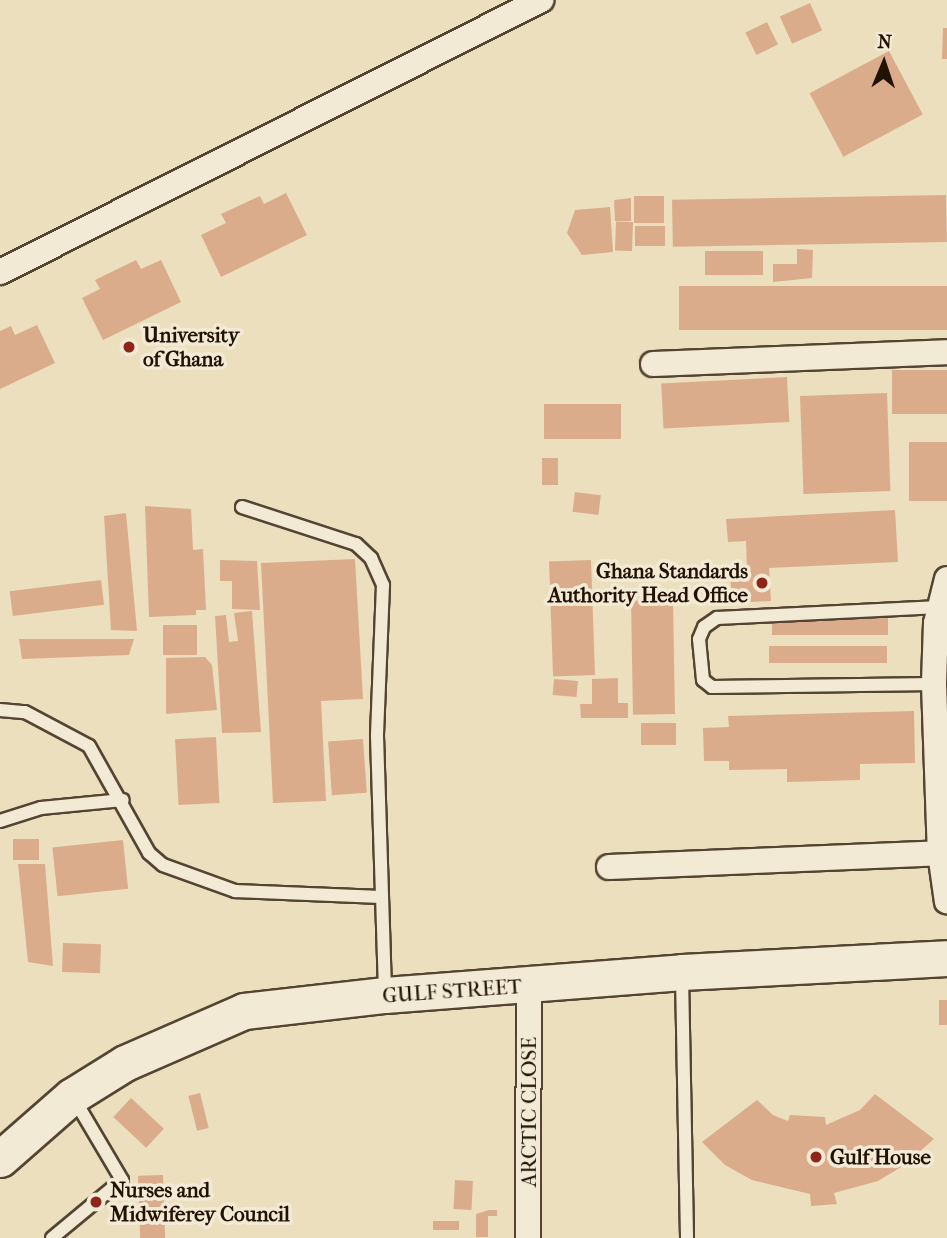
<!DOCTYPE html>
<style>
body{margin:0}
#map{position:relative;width:947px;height:1238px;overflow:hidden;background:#ebdfbe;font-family:"IM FELL French Canon",serif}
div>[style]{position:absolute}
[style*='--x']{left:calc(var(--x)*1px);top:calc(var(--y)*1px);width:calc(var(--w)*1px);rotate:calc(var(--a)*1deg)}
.building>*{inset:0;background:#dbac8c;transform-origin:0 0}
.roads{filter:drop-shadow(2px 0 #544532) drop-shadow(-2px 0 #544532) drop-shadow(0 2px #544532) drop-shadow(0 -2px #544532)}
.lane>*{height:12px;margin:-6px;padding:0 6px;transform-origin:6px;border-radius:6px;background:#f2ead5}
.street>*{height:24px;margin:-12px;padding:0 12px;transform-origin:12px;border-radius:12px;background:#f2ead5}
.secondary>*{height:35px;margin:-17.5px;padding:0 17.5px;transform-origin:17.5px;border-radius:17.5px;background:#f2ead5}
.dots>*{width:19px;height:19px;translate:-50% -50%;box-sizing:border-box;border:4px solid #f2ead5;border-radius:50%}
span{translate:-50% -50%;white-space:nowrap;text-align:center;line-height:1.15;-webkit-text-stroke:7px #f2ead5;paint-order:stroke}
.poi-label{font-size:21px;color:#221204;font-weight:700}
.left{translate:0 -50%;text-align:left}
.right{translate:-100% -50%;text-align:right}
.street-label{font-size:21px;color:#221204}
.north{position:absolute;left:849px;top:28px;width:70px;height:70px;-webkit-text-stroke:5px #f2ead5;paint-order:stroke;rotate:2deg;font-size:19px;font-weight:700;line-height:28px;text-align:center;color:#221204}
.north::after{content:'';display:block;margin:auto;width:24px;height:32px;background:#221204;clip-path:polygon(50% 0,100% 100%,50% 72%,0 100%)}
</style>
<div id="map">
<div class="building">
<div style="left:810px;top:3px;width:30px;height:33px;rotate:66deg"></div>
<div style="left:767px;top:22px;width:25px;height:24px;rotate:64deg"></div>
<div style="clip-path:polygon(943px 28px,947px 28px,947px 59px,942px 59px)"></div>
<div style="left:889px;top:51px;width:72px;height:90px;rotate:62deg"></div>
<div style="clip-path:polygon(286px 193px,307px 235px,221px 277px,201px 235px,226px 223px,221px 214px,260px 196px,264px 204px)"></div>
<div style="left:946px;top:195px;width:47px;height:274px;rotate:89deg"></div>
<div style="left:634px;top:196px;width:30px;height:27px"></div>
<div style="clip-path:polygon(631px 198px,631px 221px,615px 221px,614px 200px)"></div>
<div style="clip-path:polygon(610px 207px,613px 252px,582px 255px,567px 233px,575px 210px)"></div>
<div style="left:633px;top:222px;width:29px;height:17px;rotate:92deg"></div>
<div style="left:635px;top:226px;width:30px;height:20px"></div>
<div style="clip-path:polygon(797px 249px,813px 250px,812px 278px,773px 282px,773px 264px,797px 264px)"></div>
<div style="left:763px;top:251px;width:24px;height:58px;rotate:90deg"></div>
<div style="clip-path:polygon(136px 260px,141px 269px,161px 260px,181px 302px,103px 340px,82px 298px,100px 289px,95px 280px)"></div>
<div style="left:947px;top:286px;width:44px;height:268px;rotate:90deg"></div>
<div style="clip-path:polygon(37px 325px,55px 363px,0 389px,0 331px,11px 326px,15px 335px)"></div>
<div style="left:947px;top:370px;width:44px;height:55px;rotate:90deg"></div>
<div style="left:787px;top:377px;width:45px;height:126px;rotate:87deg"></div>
<div style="left:887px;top:393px;width:98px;height:87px;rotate:88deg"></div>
<div style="left:544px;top:404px;width:77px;height:35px"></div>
<div style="left:947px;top:442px;width:59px;height:38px;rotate:90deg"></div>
<div style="left:542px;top:458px;width:16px;height:27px"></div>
<div style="left:575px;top:492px;width:26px;height:20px;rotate:7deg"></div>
<div style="clip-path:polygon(145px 506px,191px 509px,193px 550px,203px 549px,206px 610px,196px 610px,196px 615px,149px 617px)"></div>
<div style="clip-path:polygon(895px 510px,898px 562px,769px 568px,771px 601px,732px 603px,730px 571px,747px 570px,746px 541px,728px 542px,726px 519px)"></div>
<div style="clip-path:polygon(126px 513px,137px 631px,111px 630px,104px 516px)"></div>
<div style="clip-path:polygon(355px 559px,363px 699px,321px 701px,326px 801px,273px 803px,261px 563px)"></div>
<div style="clip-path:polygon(220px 560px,257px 561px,260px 610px,232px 609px,232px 581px,220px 581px)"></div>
<div style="left:591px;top:560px;width:115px;height:42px;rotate:88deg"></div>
<div style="left:101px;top:580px;width:25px;height:92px;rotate:83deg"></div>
<div style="left:673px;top:600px;width:114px;height:42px;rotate:89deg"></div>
<div style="clip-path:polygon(252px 611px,261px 732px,222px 733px,215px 616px,226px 615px,229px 642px,238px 641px,234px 613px)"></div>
<div style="left:888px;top:618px;width:17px;height:116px;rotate:90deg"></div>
<div style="left:163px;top:625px;width:34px;height:30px"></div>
<div style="clip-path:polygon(19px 639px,134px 639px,129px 655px,22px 659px)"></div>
<div style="left:887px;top:646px;width:17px;height:118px;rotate:90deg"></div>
<div style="clip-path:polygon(205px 657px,212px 665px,217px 710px,166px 714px,166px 658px)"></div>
<div style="clip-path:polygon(618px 678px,618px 703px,628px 703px,628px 718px,581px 718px,580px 704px,592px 704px,592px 679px)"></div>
<div style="left:554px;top:679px;width:24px;height:16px;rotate:5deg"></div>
<div style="clip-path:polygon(914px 711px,915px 763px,860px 764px,860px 780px,787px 782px,787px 769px,729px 770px,729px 761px,704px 761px,703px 728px,729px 727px,728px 716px)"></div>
<div style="left:641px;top:723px;width:35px;height:22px"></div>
<div style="left:216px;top:737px;width:66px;height:41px;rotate:87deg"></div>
<div style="left:363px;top:739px;width:54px;height:35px;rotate:86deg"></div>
<div style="left:13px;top:839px;width:26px;height:21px"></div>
<div style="left:123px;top:840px;width:49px;height:71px;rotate:84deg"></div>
<div style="clip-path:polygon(18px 864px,45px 864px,53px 966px,28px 962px)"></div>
<div style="left:63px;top:943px;width:38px;height:29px;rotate:2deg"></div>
<div style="left:939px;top:1000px;width:8px;height:25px"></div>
<div style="left:200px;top:1093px;width:36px;height:12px;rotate:76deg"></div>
<div style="clip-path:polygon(875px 1094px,934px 1139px,903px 1166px,878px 1181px,834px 1193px,837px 1204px,811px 1206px,810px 1194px,752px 1180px,725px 1165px,702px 1142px,757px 1100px,773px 1115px,788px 1121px,790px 1115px,825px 1117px,826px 1125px,860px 1110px)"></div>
<div style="left:131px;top:1098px;width:45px;height:26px;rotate:43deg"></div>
<div style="left:163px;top:1175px;width:63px;height:25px;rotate:88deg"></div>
<div style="left:455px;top:1180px;width:18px;height:29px;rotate:3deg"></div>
<div style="clip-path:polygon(489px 1210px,497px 1210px,497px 1216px,488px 1216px,488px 1237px,476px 1237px,476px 1214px)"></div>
<div style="left:433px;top:1221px;width:26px;height:9px"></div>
</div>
<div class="roads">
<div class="lane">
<div style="--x:242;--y:507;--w:120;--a:18"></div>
<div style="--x:356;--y:544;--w:21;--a:43"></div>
<div style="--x:371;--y:558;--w:30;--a:66"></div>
<div style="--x:383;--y:585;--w:151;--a:92.3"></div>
<div style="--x:377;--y:736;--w:258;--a:88.2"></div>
<div style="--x:934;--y:684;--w:222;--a:179.2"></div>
<div style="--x:712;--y:687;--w:11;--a:-142"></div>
<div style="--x:703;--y:680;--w:41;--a:-95.6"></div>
<div style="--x:699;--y:639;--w:13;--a:-67"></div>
<div style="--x:704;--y:627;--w:16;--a:-35"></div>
<div style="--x:717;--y:618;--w:223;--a:-2.8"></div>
<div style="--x:0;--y:710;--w:25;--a:5"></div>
<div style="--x:25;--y:712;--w:72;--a:28"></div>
<div style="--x:89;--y:746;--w:123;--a:60.7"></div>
<div style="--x:149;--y:853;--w:18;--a:41"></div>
<div style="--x:163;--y:865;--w:77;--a:19.9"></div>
<div style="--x:235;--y:891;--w:146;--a:2.4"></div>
<div style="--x:0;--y:821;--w:43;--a:-17.6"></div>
<div style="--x:41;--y:808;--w:82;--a:-5.6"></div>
<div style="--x:682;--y:976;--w:262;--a:88.9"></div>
<div style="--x:52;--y:1238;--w:91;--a:-39.6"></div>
<div style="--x:122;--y:1180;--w:96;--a:-120.6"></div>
</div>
<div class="street">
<div style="--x:0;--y:272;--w:606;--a:-26.69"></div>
<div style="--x:653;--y:364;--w:294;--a:-2.3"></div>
<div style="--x:947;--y:579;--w:45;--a:104"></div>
<div style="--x:936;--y:623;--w:61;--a:91.9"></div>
<div style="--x:934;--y:684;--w:169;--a:88"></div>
<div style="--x:940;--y:853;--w:49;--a:81.9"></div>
<div style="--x:609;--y:867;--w:331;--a:-2.4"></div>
<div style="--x:528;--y:1238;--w:252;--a:-89.8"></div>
</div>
<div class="secondary">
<div style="--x:0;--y:1159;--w:96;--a:-41.2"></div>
<div style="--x:72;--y:1096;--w:62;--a:-31.9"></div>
<div style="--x:125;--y:1063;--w:130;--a:-23.6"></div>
<div style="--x:244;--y:1011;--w:142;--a:-6.5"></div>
<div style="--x:385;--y:995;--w:298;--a:-4.4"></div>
<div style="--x:682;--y:972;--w:265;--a:-3"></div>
</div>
</div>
<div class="dots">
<div style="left:129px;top:347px;background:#8f2418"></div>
<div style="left:762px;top:583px;background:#8f2418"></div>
<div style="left:816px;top:1157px;background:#8f2418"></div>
<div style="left:96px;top:1202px;background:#8f2418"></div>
</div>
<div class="poi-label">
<span class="left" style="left:143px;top:347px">University<br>of Ghana</span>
<span class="right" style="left:748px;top:583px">Ghana Standards<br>Authority Head Office</span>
<span class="left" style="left:830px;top:1157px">Gulf House</span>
<span class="left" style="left:110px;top:1202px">Nurses and<br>Midwiferey Council</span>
</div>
<div class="street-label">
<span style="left:452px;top:991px;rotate:-4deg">GULF STREET</span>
<span style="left:529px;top:1112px;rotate:-90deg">ARCTIC CLOSE</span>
</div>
<div class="north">N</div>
</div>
